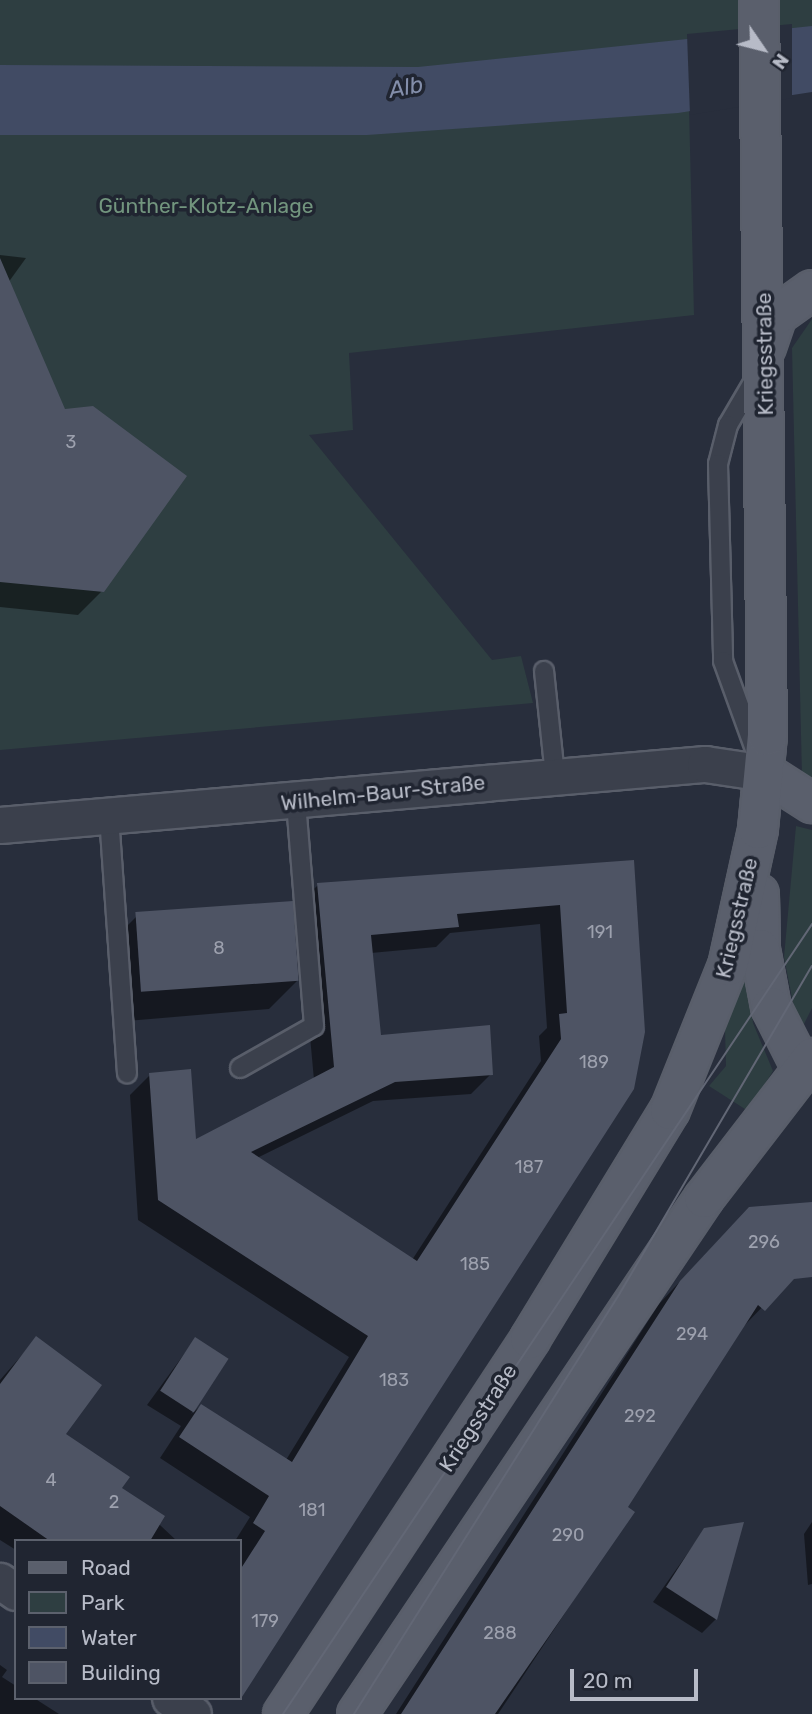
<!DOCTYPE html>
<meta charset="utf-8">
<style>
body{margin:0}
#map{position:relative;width:812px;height:1714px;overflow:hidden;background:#282e3c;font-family:Rubik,sans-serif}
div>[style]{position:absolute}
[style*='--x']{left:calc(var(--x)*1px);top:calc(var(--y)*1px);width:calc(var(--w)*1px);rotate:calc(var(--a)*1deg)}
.green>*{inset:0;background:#2e3e41}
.water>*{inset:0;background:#414b64}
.pier>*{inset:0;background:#282e3c}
.shadow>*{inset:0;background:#0007}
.building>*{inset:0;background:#4e5464;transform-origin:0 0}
.roads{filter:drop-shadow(2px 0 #595e6a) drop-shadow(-2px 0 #595e6a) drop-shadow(0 2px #595e6a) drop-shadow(0 -2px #595e6a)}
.lane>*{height:18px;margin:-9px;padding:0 9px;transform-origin:9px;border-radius:9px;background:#3b404c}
.street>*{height:35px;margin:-17.5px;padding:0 17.5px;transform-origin:17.5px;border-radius:17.5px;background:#3b404c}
.primary>*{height:38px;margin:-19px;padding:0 19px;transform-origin:19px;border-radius:19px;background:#5a5f6c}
.tram>*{height:2px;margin:-1px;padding:0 1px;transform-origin:1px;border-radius:1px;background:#626775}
span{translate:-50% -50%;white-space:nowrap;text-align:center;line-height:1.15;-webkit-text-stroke:7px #202531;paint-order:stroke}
.number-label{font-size:18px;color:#9da1ae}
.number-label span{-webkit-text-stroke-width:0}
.park-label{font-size:21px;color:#72957e}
.street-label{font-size:21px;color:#b7bbc7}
.water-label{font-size:23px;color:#838eaa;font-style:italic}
.legend{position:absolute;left:14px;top:1539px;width:228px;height:161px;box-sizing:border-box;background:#202531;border:2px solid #5c616d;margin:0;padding:9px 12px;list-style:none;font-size:21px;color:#b7bbc7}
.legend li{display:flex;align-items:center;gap:14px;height:35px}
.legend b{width:35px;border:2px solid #5c616d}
.north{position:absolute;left:728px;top:14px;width:70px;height:70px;-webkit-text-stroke:5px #202531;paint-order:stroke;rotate:125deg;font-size:19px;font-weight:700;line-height:28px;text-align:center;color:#b7bbc7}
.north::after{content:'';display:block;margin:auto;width:24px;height:32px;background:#b7bbc7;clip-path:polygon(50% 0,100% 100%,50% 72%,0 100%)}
.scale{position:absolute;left:570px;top:1669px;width:128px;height:32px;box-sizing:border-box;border:4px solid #b7bbc7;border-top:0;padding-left:9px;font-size:21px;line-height:24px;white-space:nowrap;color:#b7bbc7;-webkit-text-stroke:5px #202531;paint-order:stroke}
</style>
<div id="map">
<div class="green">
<div style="clip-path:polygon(0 0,812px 0,812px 57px,688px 64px,694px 315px,349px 353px,353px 430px,309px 435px,492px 660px,521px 656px,533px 703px,0 750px)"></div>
<div style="clip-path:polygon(812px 319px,812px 779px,802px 776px,792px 348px)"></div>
<div style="clip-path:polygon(796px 826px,812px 830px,812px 1008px,804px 1024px,796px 1018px,784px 957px)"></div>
<div style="clip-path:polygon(741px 971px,747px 972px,753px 1023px,773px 1071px,748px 1111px,709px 1086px,726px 1066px,725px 1030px)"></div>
</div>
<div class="water">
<div style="clip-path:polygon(812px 26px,812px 92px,678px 113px,367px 135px,0 135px,0 65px,418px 67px)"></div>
</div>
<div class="pier">
<div style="clip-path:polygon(792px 24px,792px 98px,690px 115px,687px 34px)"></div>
</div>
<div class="shadow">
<div style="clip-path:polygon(0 255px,26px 258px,0 294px)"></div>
<div style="clip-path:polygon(0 314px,102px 591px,78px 615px,0 607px)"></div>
<div style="clip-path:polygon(evenodd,632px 862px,643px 1032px,255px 1673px,240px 1688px,235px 1541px,250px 1517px,160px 1458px,181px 1426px,147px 1405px,195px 1339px,227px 1359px,191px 1414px,201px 1406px,286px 1460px,349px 1357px,138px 1220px,130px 1095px,150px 1075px,194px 1141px,314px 1080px,298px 905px,318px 885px,632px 862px,540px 924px,547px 1028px,539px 1036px,541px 1061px,412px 1260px,257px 1158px,373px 1101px,471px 1094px,491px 1074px,379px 1037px,371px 953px,436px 947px,450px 933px,540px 924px)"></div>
<div style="clip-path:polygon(137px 916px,297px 981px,269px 1009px,115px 1022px,109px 944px)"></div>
<div style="clip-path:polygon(812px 1203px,812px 1256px,741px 1329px,625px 1508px,632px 1512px,498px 1714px,396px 1714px,659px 1304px,728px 1230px)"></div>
<div style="clip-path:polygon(37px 1338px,63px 1434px,177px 1541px,16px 1541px,16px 1550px,0 1540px,0 1380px)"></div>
<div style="clip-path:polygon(812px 1522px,812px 1584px,808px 1585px,804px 1534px)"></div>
<div style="clip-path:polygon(741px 1524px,716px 1619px,702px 1633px,653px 1602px,705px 1529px)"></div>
<div style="clip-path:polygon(0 1665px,7px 1670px,2px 1677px,16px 1686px,16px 1698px,34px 1698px,59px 1714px,0 1714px)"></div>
</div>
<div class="building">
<div style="clip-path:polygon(0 258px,65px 409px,93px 406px,187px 476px,104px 592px,0 582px)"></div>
<div style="clip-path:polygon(evenodd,634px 860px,645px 1032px,634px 1089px,240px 1700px,240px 1570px,265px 1531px,253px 1523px,269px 1496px,179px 1437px,201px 1404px,292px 1462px,368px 1336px,158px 1200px,149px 1073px,191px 1069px,196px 1139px,334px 1067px,317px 883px,634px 860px,560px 905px,567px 1013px,559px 1014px,561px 1039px,417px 1261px,251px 1152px,395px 1082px,493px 1075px,490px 1025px,381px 1035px,371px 935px,459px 927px,457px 914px,560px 905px)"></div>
<div style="left:293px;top:901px;width:80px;height:158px;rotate:86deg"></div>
<div style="clip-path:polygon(812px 1202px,812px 1277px,794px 1279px,765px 1311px,758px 1305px,628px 1507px,635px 1512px,495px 1714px,401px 1714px,680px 1281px,749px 1207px)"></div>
<div style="clip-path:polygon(36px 1336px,102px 1385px,66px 1434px,130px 1477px,122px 1488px,165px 1516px,150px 1541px,50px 1541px,0 1506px,0 1384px)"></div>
<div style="left:195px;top:1337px;width:40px;height:64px;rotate:33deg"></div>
<div style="clip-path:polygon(744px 1522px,717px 1620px,666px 1587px,704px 1528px)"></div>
</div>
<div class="roads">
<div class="lane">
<div style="--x:755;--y:379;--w:53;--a:120.4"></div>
<div style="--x:728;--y:425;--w:40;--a:104.4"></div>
<div style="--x:718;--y:464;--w:197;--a:88.5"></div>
<div style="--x:723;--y:661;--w:97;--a:70.1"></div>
<div style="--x:544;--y:671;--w:106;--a:84"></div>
<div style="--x:109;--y:816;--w:258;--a:86"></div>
<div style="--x:240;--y:1068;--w:85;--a:-29.6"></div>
<div style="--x:314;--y:1026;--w:225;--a:-94.6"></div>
</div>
<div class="street">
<div style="--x:0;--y:825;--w:708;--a:-4.95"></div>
<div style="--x:705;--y:764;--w:61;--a:8.5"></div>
<div style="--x:0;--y:1581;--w:19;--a:35"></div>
<div style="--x:170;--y:1698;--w:28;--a:35"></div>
</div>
<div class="primary">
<div style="--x:766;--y:347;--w:34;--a:-71"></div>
<div style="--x:777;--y:315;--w:43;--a:-35.5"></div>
<div style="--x:765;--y:773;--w:56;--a:32.6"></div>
<div style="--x:759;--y:894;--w:55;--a:89"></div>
<div style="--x:760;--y:949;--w:59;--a:79.3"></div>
<div style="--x:771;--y:1007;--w:73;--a:63.1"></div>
<div style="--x:283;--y:1714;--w:449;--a:-56.6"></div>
<div style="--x:530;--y:1339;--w:268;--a:-58.6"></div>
<div style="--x:670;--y:1110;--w:155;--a:-68.1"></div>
<div style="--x:728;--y:966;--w:140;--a:-77.6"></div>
<div style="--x:758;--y:829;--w:93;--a:-84.5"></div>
<div style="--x:767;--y:736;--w:736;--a:-90.62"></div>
<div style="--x:357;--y:1714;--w:622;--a:-56.08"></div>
<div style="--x:704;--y:1198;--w:177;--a:-52.4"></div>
</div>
</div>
<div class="tram">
<div style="--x:283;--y:1714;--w:951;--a:-56.19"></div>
<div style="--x:354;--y:1714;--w:498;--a:-57.7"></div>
<div style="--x:620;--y:1293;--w:379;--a:-59.6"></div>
</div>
<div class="number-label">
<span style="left:71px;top:442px">3</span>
<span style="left:600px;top:932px">191</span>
<span style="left:219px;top:948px">8</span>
<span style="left:594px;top:1062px">189</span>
<span style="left:529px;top:1167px">187</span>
<span style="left:764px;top:1242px">296</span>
<span style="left:475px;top:1264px">185</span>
<span style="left:692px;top:1334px">294</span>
<span style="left:394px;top:1380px">183</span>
<span style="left:640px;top:1416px">292</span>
<span style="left:51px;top:1480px">4</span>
<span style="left:114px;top:1502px">2</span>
<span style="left:312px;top:1510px">181</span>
<span style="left:568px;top:1535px">290</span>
<span style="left:265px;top:1621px">179</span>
<span style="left:500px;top:1633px">288</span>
</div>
<div class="park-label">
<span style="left:206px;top:206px">Günther-Klotz-Anlage</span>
</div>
<div class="street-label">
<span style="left:765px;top:354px;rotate:-91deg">Kriegsstraße</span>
<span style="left:383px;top:793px;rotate:-6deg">Wilhelm-Baur-Straße</span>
<span style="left:737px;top:918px;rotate:-77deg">Kriegsstraße</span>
<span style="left:478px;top:1418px;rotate:-57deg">Kriegsstraße</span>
</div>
<div class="water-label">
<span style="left:406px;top:87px;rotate:-11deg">Alb</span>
</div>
<ul class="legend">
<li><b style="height:9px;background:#5a5f6c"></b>Road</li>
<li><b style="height:19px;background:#2e3e41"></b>Park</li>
<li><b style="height:19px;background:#414b64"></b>Water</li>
<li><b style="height:19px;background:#4e5464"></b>Building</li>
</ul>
<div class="north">N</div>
<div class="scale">20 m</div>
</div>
